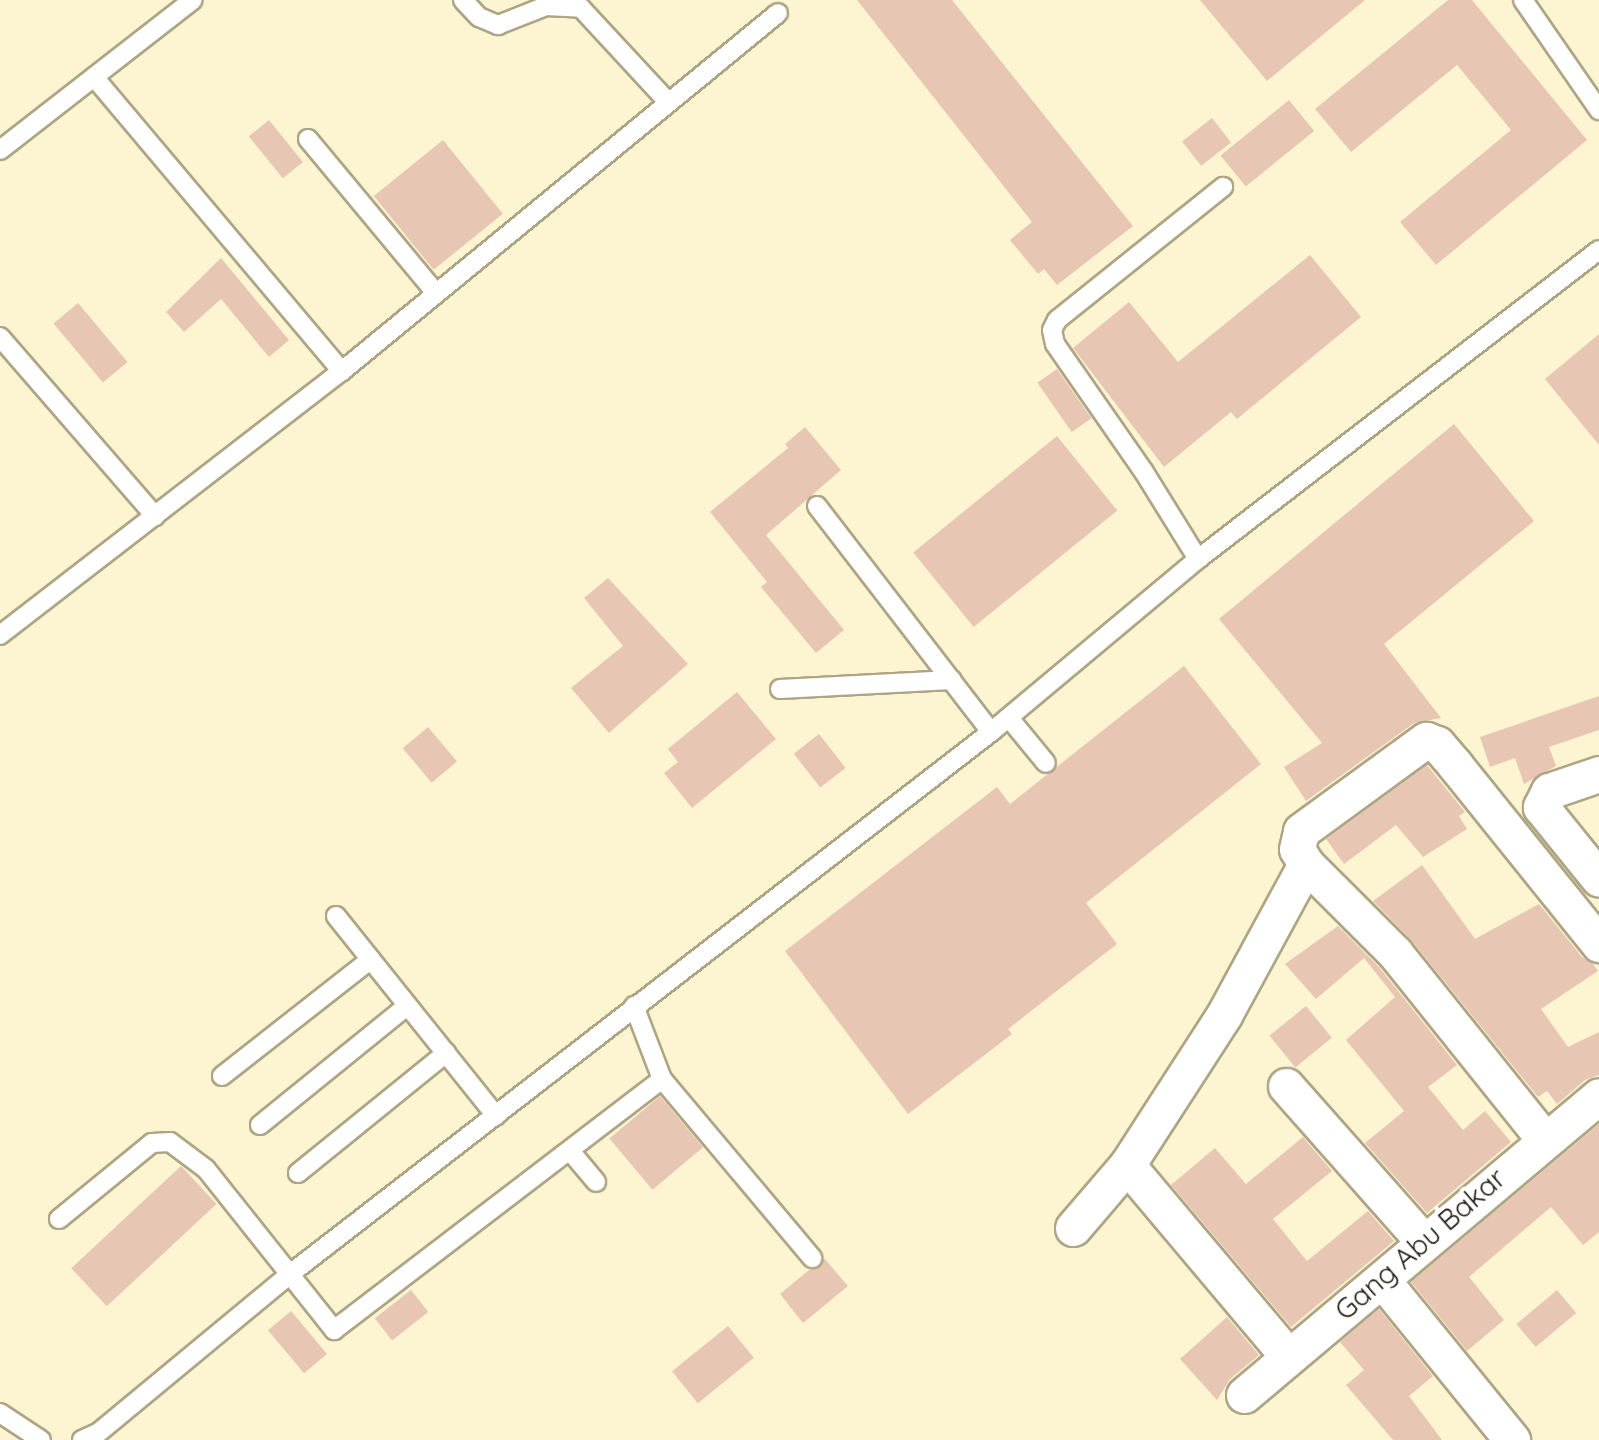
<!DOCTYPE html>
<style>
body{margin:0}
#map{position:relative;width:1599px;height:1440px;overflow:hidden;background:#fdf4d2;font-family:Quicksand,sans-serif}
div>[style]{position:absolute}
[style*='--x']{left:calc(var(--x)*1px);top:calc(var(--y)*1px);width:calc(var(--w)*1px);rotate:calc(var(--a)*1deg)}
.building>*{inset:0;background:#e8c6b4;transform-origin:0 0}
.roads{filter:drop-shadow(2px 0 #aea585) drop-shadow(-2px 0 #aea585) drop-shadow(0 2px #aea585) drop-shadow(0 -2px #aea585)}
.service>*{height:18px;margin:-9px;padding:0 9px;transform-origin:9px;border-radius:9px;background:#fff}
.minor>*{height:35px;margin:-17.5px;padding:0 17.5px;transform-origin:17.5px;border-radius:17.5px;background:#fff}
span{translate:-50% -50%;white-space:nowrap;text-align:center;line-height:1.15;-webkit-text-stroke:8px #fff;paint-order:stroke}
.street-label{font-size:28px;color:#1f1b0f}
</style>
<div id="map">
<div class="building">
<div style="clip-path:polygon(857px 0,952px 0,1133px 226px,1057px 285px,1044px 269px,1038px 274px,1010px 240px,1032px 222px)"></div>
<div style="clip-path:polygon(1200px 0,1365px 0,1267px 81px)"></div>
<div style="clip-path:polygon(1448px 0,1472px 0,1587px 140px,1436px 265px,1400px 222px,1511px 130px,1457px 65px,1351px 152px,1315px 109px)"></div>
<div style="left:1289px;top:100px;width:40px;height:88px;rotate:51deg"></div>
<div style="left:1212px;top:118px;width:31px;height:38px;rotate:52deg"></div>
<div style="left:269px;top:120px;width:54px;height:26px;rotate:51deg"></div>
<div style="left:443px;top:140px;width:95px;height:89px;rotate:51deg"></div>
<div style="clip-path:polygon(1310px 255px,1361px 317px,1237px 419px,1231px 412px,1164px 467px,1073px 348px,1129px 302px,1178px 362px)"></div>
<div style="clip-path:polygon(221px 258px,289px 340px,269px 357px,221px 299px,184px 332px,166px 312px)"></div>
<div style="left:78px;top:303px;width:77px;height:32px;rotate:50deg"></div>
<div style="clip-path:polygon(1599px 334px,1599px 445px,1545px 379px)"></div>
<div style="left:1057px;top:369px;width:60px;height:24px;rotate:55deg"></div>
<div style="clip-path:polygon(1454px 424px,1534px 521px,1384px 644px,1441px 718px,1414px 723px,1306px 801px,1284px 767px,1322px 743px,1219px 619px)"></div>
<div style="clip-path:polygon(805px 427px,841px 470px,766px 535px,844px 630px,816px 653px,761px 587px,767px 582px,710px 512px,788px 448px,785px 444px)"></div>
<div style="left:1057px;top:436px;width:96px;height:185px;rotate:51deg"></div>
<div style="clip-path:polygon(608px 578px,688px 664px,609px 733px,571px 688px,623px 646px,584px 598px)"></div>
<div style="clip-path:polygon(1184px 666px,1261px 764px,1086px 903px,1117px 944px,1008px 1029px,1012px 1034px,908px 1114px,785px 951px,997px 787px,1010px 804px)"></div>
<div style="clip-path:polygon(737px 692px,776px 739px,692px 808px,664px 773px,678px 762px,668px 749px)"></div>
<div style="clip-path:polygon(1599px 696px,1599px 730px,1549px 747px,1556px 766px,1524px 784px,1515px 758px,1490px 767px,1480px 737px)"></div>
<div style="left:428px;top:727px;width:45px;height:33px;rotate:50deg"></div>
<div style="left:819px;top:734px;width:43px;height:32px;rotate:52deg"></div>
<div style="clip-path:polygon(1427px 765px,1465px 812px,1459px 816px,1467px 829px,1423px 857px,1396px 825px,1344px 864px,1326px 839px)"></div>
<div style="clip-path:polygon(1422px 865px,1475px 939px,1539px 904px,1582px 957px,1593px 964px,1598px 971px,1541px 1009px,1568px 1047px,1599px 1032px,1599px 1075px,1585px 1080px,1557px 1104px,1547px 1091px,1538px 1097px,1411px 940px,1373px 901px)"></div>
<div style="clip-path:polygon(1338px 926px,1379px 967px,1457px 1065px,1428px 1087px,1463px 1130px,1485px 1111px,1511px 1142px,1427px 1213px,1365px 1143px,1404px 1111px,1346px 1040px,1395px 997px,1364px 958px,1316px 999px,1285px 964px)"></div>
<div style="left:1306px;top:1006px;width:41px;height:47px;rotate:51deg"></div>
<div style="left:660px;top:1096px;width:67px;height:66px;rotate:50deg"></div>
<div style="clip-path:polygon(1599px 1124px,1599px 1232px,1583px 1245px,1551px 1207px,1469px 1277px,1504px 1320px,1467px 1351px,1411px 1282px)"></div>
<div style="clip-path:polygon(1303px 1137px,1332px 1171px,1273px 1219px,1307px 1261px,1368px 1211px,1394px 1241px,1291px 1327px,1171px 1185px,1215px 1148px,1246px 1184px)"></div>
<div style="left:181px;top:1166px;width:52px;height:150px;rotate:47deg"></div>
<div style="clip-path:polygon(824px 1258px,848px 1286px,803px 1323px,780px 1294px,809px 1270px,819px 1268px)"></div>
<div style="left:411px;top:1290px;width:28px;height:46px;rotate:52deg"></div>
<div style="left:1557px;top:1290px;width:30px;height:53px;rotate:50deg"></div>
<div style="clip-path:polygon(1379px 1309px,1433px 1376px,1409px 1396px,1442px 1440px,1393px 1440px,1346px 1385px,1364px 1370px,1340px 1342px)"></div>
<div style="left:291px;top:1311px;width:56px;height:30px;rotate:50deg"></div>
<div style="clip-path:polygon(1227px 1317px,1259px 1355px,1230px 1379px,1217px 1400px,1180px 1359px)"></div>
<div style="left:728px;top:1326px;width:41px;height:72px;rotate:51deg"></div>
</div>
<div class="roads">
<div class="service">
<div style="--x:463;--y:0;--w:23;--a:47"></div>
<div style="--x:479;--y:17;--w:21;--a:23"></div>
<div style="--x:498;--y:25;--w:52;--a:-21.6"></div>
<div style="--x:546;--y:6;--w:35;--a:3"></div>
<div style="--x:581;--y:8;--w:128;--a:47.2"></div>
<div style="--x:1523;--y:0;--w:134;--a:55.4"></div>
<div style="--x:94;--y:77;--w:385;--a:49.9"></div>
<div style="--x:308;--y:139;--w:199;--a:50.3"></div>
<div style="--x:0;--y:150;--w:244;--a:-37.9"></div>
<div style="--x:0;--y:337;--w:237;--a:49.1"></div>
<div style="--x:817;--y:506;--w:285;--a:52.4"></div>
<div style="--x:1198;--y:559;--w:102;--a:-121.8"></div>
<div style="--x:1144;--y:472;--w:156;--a:-124.8"></div>
<div style="--x:1055;--y:344;--w:14;--a:-102"></div>
<div style="--x:1052;--y:330;--w:11;--a:-63"></div>
<div style="--x:1057;--y:320;--w:213;--a:-38.7"></div>
<div style="--x:0;--y:635;--w:432;--a:-37.7"></div>
<div style="--x:342;--y:371;--w:564;--a:-39.39"></div>
<div style="--x:780;--y:689;--w:172;--a:-3"></div>
<div style="--x:1009;--y:718;--w:58;--a:50.6"></div>
<div style="--x:336;--y:916;--w:256;--a:51.3"></div>
<div style="--x:634;--y:1006;--w:78;--a:69"></div>
<div style="--x:662;--y:1079;--w:234;--a:50"></div>
<div style="--x:222;--y:1076;--w:189;--a:-38.1"></div>
<div style="--x:260;--y:1125;--w:189;--a:-39"></div>
<div style="--x:571;--y:1152;--w:39;--a:50"></div>
<div style="--x:298;--y:1173;--w:191;--a:-39"></div>
<div style="--x:59;--y:1219;--w:120;--a:-39.3"></div>
<div style="--x:152;--y:1143;--w:18;--a:-3"></div>
<div style="--x:170;--y:1142;--w:45;--a:36.9"></div>
<div style="--x:206;--y:1169;--w:206;--a:51.5"></div>
<div style="--x:334;--y:1330;--w:413;--a:-37.4"></div>
<div style="--x:0;--y:1413;--w:49;--a:33.4"></div>
<div style="--x:82;--y:1440;--w:17;--a:-24"></div>
<div style="--x:98;--y:1433;--w:249;--a:-39.6"></div>
<div style="--x:290;--y:1274;--w:886;--a:-37.71"></div>
<div style="--x:991;--y:732;--w:270;--a:-39.9"></div>
<div style="--x:1198;--y:559;--w:506;--a:-37.62"></div>
</div>
<div class="minor">
<div style="--x:1599;--y:774;--w:53;--a:161.2"></div>
<div style="--x:1549;--y:791;--w:18;--a:117"></div>
<div style="--x:1541;--y:807;--w:92;--a:51.1"></div>
<div style="--x:1306;--y:864;--w:126;--a:45"></div>
<div style="--x:1395;--y:953;--w:238;--a:51.3"></div>
<div style="--x:1286;--y:1086;--w:207;--a:48.5"></div>
<div style="--x:1127;--y:1165;--w:248;--a:49.9"></div>
<div style="--x:1073;--y:1228;--w:83;--a:-49.4"></div>
<div style="--x:1127;--y:1165;--w:179;--a:-57.1"></div>
<div style="--x:1224;--y:1015;--w:172;--a:-61.5"></div>
<div style="--x:1306;--y:864;--w:17;--a:-121"></div>
<div style="--x:1297;--y:849;--w:18;--a:-77"></div>
<div style="--x:1301;--y:831;--w:155;--a:-36.1"></div>
<div style="--x:1426;--y:740;--w:12;--a:20"></div>
<div style="--x:1437;--y:744;--w:28;--a:49"></div>
<div style="--x:1455;--y:765;--w:230;--a:51.2"></div>
<div style="--x:1383;--y:1281;--w:205;--a:50.9"></div>
<div style="--x:1244;--y:1395;--w:464;--a:-40.1"></div>
</div>
</div>
<div class="street-label">
<span style="left:1420px;top:1244px;rotate:-41deg">Gang Abu Bakar</span>
</div>
</div>
